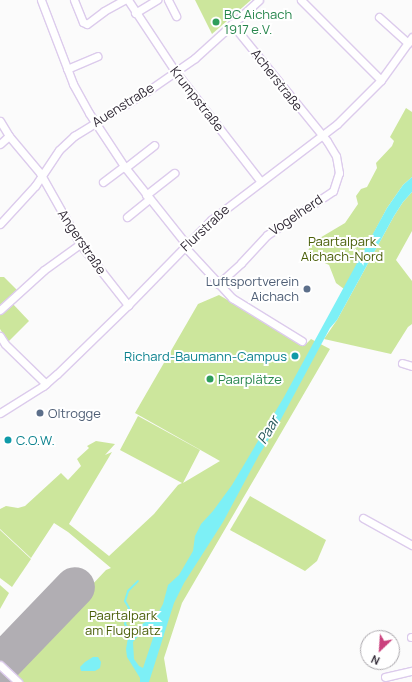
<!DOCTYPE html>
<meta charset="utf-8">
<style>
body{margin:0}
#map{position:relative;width:412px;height:682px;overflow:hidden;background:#fbfbfb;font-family:Manrope,sans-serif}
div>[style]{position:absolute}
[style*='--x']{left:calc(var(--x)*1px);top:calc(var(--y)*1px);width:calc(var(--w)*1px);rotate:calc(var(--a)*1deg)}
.green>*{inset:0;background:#cce69c}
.water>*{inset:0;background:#7df0f6}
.stream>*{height:2px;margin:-1px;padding:0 1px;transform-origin:1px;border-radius:1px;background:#7df0f6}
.runway>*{height:40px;margin:-20px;padding:0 20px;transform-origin:20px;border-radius:20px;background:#b1aeb3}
.roads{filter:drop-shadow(1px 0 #dccbec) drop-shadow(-1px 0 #dccbec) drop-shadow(0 1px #dccbec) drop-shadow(0 -1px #dccbec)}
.minor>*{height:7px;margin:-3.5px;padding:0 3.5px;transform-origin:3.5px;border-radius:3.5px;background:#fff}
.dots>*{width:11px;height:11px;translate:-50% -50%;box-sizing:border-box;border:2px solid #fff;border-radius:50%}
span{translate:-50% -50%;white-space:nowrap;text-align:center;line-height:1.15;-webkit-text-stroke:4px #fff;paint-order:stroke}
.leisure-label{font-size:13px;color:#27864d}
.left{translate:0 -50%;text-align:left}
.street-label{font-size:13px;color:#2f2834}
.park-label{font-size:13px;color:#4a5f09}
.service-label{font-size:13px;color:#4e5e75}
.right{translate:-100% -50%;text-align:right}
.culture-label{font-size:13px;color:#0d838f}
.water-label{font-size:14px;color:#27595c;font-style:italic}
.north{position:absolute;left:360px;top:630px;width:40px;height:40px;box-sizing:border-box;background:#fff;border:1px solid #aca9ae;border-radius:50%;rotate:205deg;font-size:11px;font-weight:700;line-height:16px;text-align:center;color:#2f2834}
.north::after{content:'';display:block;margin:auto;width:14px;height:18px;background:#ca417d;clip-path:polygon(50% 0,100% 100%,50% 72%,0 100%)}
</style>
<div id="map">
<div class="green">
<div style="clip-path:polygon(195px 0,251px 0,212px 34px)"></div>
<div style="clip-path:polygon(406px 108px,412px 112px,412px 177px,403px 185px,387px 208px,344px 289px,336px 283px,329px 265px,306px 254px,313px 242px,345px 223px,358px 204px,356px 196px,361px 189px,367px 187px,377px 168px,376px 163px,392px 146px,394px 141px,390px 137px)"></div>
<div style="clip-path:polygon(412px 192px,412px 231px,396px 260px,412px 281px,412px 324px,408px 327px,391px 354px,324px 339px,337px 320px,394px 216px,403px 202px)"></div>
<div style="clip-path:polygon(0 277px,4px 277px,17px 290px,0 305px)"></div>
<div style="clip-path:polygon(219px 295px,305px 345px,311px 339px,330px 349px,182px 603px,164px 658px,168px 682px,22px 682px,11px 671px,106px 570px,111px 568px,68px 532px,54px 523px,31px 558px,0 529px,0 509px,6px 506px,18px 508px,25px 506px,61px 473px,68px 480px,81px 466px,77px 459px,89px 448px,87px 446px,96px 441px,115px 444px,105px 455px,112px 452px,69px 524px,109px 556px,154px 514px,178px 485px,182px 483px,120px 450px,138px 416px,200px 450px,183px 483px,220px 461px,135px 413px,198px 304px)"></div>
<div style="clip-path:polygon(12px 303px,29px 321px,8px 342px,0 329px,0 315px)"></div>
<div style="clip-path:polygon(250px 496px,326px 540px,317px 561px,305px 571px,230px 530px)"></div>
<div style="clip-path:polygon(0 530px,31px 559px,12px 587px,0 578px)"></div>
<div style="clip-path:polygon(0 585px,9px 593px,0 609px)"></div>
</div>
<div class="water">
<div style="clip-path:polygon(evenodd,412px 177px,412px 192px,403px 202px,394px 216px,337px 320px,330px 328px,280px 421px,259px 455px,223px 522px,184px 583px,174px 603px,149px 682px,140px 682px,140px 678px,127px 657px,126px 649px,129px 632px,157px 615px,163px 604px,168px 585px,179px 575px,193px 551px,195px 536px,201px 524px,213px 511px,232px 485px,284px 397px,387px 208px,403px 185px,412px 177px,155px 626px,155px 632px,143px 668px,139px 666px,134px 659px,133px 642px,142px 632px,155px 626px)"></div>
<div style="clip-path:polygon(93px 657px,98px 657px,101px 662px,100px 668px,95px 671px,81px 671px,80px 667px,85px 662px)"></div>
</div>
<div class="stream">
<div style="--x:132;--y:633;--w:11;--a:-128"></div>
<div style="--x:125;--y:624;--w:16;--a:-76"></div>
<div style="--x:129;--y:608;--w:8;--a:-120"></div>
<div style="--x:125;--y:601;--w:10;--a:-73"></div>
<div style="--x:128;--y:591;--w:14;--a:-45"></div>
</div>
<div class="runway">
<div style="--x:0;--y:665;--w:108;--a:-46.1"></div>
</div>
<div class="roads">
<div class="minor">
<div style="--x:41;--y:0;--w:90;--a:69.1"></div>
<div style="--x:73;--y:84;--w:33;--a:61"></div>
<div style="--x:89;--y:113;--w:64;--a:56.6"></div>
<div style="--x:124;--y:166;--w:100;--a:51.5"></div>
<div style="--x:74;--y:0;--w:24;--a:68"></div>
<div style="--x:83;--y:22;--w:4;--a:27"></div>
<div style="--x:87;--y:24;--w:21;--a:-37"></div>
<div style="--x:104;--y:11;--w:23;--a:-29"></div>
<div style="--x:128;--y:0;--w:85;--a:56.5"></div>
<div style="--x:175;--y:71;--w:140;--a:52.2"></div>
<div style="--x:168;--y:0;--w:18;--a:63"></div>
<div style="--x:301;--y:0;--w:113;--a:45"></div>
<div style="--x:135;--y:13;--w:26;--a:-31"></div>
<div style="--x:379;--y:17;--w:39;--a:42"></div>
<div style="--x:67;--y:69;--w:33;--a:-23"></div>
<div style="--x:0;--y:121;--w:17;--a:59"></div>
<div style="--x:9;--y:136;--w:48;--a:50"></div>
<div style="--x:40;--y:173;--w:81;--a:60.6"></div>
<div style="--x:80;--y:244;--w:78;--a:51.8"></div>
<div style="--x:0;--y:144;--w:12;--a:-42"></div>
<div style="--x:125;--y:168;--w:37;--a:-38"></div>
<div style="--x:103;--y:182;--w:26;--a:-37"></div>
<div style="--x:146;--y:195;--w:36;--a:-38"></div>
<div style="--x:127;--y:217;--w:28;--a:-39"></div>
<div style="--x:0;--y:224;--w:52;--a:-47.4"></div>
<div style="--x:35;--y:186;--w:43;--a:-56.3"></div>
<div style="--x:59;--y:150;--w:21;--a:-43"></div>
<div style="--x:74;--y:136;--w:88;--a:-31.5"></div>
<div style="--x:149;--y:90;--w:56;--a:-34.8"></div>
<div style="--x:195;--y:58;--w:86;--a:-42.2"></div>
<div style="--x:184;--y:246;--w:71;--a:47.3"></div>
<div style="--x:232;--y:298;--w:82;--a:31.6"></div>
<div style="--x:218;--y:284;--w:31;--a:-42"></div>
<div style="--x:241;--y:263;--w:38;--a:-47"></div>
<div style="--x:267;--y:235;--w:79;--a:-33.7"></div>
<div style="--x:333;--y:191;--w:19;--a:-72"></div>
<div style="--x:339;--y:173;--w:17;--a:-100"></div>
<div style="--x:336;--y:156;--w:17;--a:-121"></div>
<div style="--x:327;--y:141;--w:151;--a:-129.1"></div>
<div style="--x:0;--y:310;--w:59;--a:-42.3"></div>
<div style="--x:44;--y:270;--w:44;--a:-35.8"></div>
<div style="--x:0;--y:336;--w:9;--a:58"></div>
<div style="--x:5;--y:344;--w:57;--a:44.3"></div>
<div style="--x:402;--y:363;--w:10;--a:17"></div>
<div style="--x:0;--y:413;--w:51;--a:-32.1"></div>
<div style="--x:43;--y:386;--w:18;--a:-41"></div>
<div style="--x:57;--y:374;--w:99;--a:-44.2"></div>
<div style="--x:128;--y:305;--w:119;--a:-45.7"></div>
<div style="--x:211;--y:220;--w:158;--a:-37.3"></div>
<div style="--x:337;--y:124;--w:62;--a:-45"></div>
<div style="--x:381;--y:80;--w:53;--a:-54.2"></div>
<div style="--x:363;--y:518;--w:56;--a:28.9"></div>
<div style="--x:411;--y:637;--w:1;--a:0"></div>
<div style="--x:0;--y:665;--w:25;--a:43"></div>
<div style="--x:385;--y:677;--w:28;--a:-13"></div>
</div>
</div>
<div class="dots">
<div style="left:216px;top:22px;background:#2e9e5b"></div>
<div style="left:307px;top:289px;background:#5c6f8a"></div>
<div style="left:295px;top:356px;background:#0f9aa8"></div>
<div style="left:210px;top:379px;background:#2e9e5b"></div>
<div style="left:40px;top:413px;background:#5c6f8a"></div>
<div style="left:8px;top:440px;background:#0f9aa8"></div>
</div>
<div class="leisure-label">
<span class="left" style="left:224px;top:22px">BC Aichach<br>1917 e.V.</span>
<span class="left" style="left:218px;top:379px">Paarplätze</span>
</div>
<div class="street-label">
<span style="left:277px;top:80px;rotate:52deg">Acherstraße</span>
<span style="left:197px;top:99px;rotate:52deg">Krumpstraße</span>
<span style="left:123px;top:105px;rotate:-32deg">Auenstraße</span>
<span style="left:296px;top:215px;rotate:-34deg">Vogelherd</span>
<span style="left:205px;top:228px;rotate:-43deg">Flurstraße</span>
<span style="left:82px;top:242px;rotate:56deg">Angerstraße</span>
</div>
<div class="park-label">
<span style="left:342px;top:249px">Paartalpark<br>Aichach-Nord</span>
<span style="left:123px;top:623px">Paartalpark<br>am Flugplatz</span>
</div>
<div class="service-label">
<span class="right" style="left:299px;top:289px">Luftsportverein<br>Aichach</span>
<span class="left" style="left:48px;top:413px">Oltrogge</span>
</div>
<div class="culture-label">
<span class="right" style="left:287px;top:356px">Richard-Baumann-Campus</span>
<span class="left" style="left:16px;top:440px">C.O.W.</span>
</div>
<div class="water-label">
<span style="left:268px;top:430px;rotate:-60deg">Paar</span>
</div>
<div class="north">N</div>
</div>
